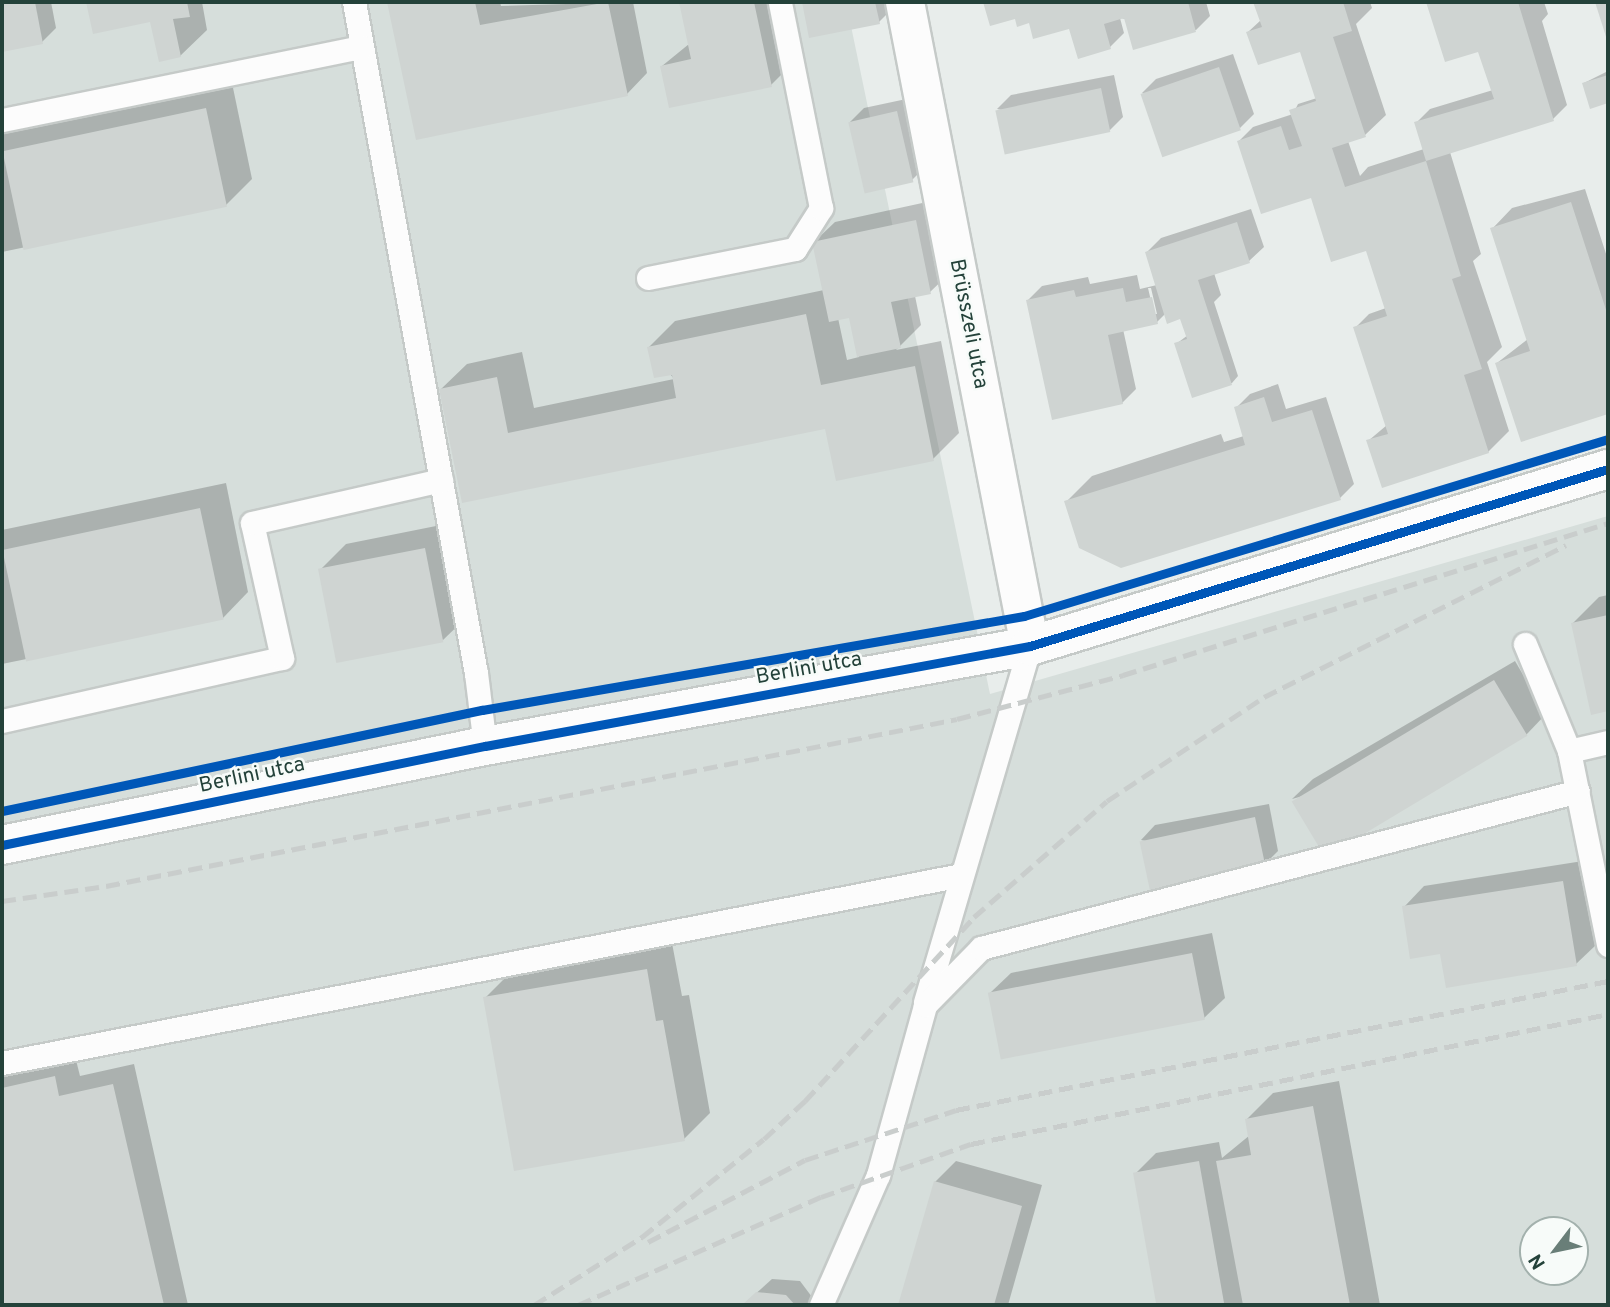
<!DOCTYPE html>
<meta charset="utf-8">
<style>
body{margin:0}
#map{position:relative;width:1610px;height:1307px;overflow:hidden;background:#e8edeb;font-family:Overpass,sans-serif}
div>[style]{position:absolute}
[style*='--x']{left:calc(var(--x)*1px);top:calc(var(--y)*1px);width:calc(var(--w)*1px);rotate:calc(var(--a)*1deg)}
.built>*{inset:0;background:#d6dedb}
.shadow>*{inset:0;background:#0003}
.building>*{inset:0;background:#cfd4d2;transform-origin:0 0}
.roads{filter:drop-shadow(2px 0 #c5cac8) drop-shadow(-2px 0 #c5cac8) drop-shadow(0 2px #c5cac8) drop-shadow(0 -2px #c5cac8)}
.lane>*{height:23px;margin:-11.5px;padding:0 11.5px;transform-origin:11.5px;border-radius:11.5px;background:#fcfcfc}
.street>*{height:38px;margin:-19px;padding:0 19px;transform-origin:19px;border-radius:19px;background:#fcfcfc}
.secondary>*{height:38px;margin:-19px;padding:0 19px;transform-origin:19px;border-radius:19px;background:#fcfcfc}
.rail>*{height:5px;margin-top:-2.5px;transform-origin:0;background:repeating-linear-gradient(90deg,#c9cdcc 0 14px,transparent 0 21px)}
.cycleway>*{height:9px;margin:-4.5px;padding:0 4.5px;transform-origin:4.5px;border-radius:4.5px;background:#0057b8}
span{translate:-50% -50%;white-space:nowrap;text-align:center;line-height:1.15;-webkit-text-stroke:5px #f7fbf9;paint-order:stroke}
.street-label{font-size:21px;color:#24423a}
.frame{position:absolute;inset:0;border:4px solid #24423a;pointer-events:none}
.north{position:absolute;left:1519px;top:1216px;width:70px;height:70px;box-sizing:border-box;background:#f7fbf9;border:2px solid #a3b1ad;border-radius:50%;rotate:238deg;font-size:19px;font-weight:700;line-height:28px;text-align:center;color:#24423a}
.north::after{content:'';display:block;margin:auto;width:24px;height:32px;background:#697e78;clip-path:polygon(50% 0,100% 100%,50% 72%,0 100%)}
</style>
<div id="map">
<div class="built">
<div style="clip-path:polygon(evenodd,2px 2px,846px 2px,990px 694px,1608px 516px,1608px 1305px,2px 1305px,2px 2px,1533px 1230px,1575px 1230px,1575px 1272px,1533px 1272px,1533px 1230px)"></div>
</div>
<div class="shadow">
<div style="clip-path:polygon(2px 2px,51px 2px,56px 28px,42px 42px,2px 50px)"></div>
<div style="clip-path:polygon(88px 2px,202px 2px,207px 30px,180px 56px,151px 20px,94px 32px)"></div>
<div style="clip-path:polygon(388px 2px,500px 2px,501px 6px,633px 2px,647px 73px,627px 94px,417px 138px)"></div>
<div style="clip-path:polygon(680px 2px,779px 2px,792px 64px,771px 85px,662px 66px,689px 44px)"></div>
<div style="clip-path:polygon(803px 2px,899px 2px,879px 22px,811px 36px)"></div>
<div style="clip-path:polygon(985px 2px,1206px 2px,1210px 16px,1196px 30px,1120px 18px,1124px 33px,1110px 47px,1070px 27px,1016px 17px,991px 24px)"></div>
<div style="clip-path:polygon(1255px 2px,1370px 2px,1372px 8px,1356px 24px,1386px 115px,1365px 135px,1348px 141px,1360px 176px,1368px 167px,1424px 149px,1416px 123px,1430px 109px,1493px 90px,1482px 50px,1446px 60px,1428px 2px,1544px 2px,1548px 14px,1542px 21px,1567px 105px,1553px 119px,1450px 152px,1481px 254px,1473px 261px,1502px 347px,1487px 362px,1509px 431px,1488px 452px,1368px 441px,1387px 425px,1355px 328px,1369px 314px,1386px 308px,1367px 249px,1312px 196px,1239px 141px,1253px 127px,1293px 114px,1298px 104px,1317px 98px,1301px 49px,1248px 32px,1261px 20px)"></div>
<div style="clip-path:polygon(1233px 54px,1254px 114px,1240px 128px,1142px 93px,1156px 79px)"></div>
<div style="clip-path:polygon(1608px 71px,1608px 101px,1591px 106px,1584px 83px)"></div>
<div style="clip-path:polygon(1114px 75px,1123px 117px,1109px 131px,997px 109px,1011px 95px)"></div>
<div style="clip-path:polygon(232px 83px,252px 179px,226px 205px,2px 252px,2px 130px)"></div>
<div style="clip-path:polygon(911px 98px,926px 166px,912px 180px,850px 122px,864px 108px)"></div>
<div style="clip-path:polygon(1585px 189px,1608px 260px,1608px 412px,1522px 440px,1497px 363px,1528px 339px,1492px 229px,1512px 208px)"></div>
<div style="clip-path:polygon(evenodd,936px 200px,951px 272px,930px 292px,915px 296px,921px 325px,896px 350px,941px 341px,959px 433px,933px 459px,827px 427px,463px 501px,440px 390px,467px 364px,522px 352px,534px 408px,674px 379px,649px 347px,675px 321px,824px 290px,814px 242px,835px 222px,936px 200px,851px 315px,859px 357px,847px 360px,838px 318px,851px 315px)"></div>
<div style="clip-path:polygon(evenodd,1251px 209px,1264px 247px,1249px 261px,1214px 273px,1221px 295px,1214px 302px,1238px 376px,1232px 383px,1193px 395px,1176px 344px,1188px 335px,1182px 317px,1166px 313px,1157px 322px,1123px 329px,1136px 389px,1122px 403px,1028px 300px,1042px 286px,1088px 277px,1090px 284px,1137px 275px,1140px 289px,1157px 285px,1147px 252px,1161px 238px,1251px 209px,1148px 288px,1151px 288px,1157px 314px,1154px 314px,1148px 288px)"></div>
<div style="clip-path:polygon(1278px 384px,1286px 409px,1326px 397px,1354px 484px,1340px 498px,1066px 502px,1092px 476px,1221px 434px,1224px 442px,1244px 436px,1236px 408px,1250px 394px)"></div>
<div style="clip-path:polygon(226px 483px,248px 592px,222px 619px,2px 664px,2px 530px)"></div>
<div style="clip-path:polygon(451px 523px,470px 614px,443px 640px,320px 570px,346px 544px)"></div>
<div style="clip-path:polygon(1608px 595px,1608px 709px,1592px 713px,1573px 623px,1599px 597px)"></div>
<div style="clip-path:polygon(1515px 661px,1546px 714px,1526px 735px,1292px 799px,1313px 779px)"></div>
<div style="clip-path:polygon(1269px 804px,1278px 851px,1264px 865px,1141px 840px,1155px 825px)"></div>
<div style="clip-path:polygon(1583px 861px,1597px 944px,1576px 964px,1442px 952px,1404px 907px,1424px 886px)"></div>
<div style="clip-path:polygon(1212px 933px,1225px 998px,1204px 1018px,990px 993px,1011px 973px)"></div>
<div style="clip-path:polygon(672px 943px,682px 996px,689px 995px,710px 1113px,684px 1139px,485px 998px,511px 972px)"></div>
<div style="clip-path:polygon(75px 1056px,80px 1076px,134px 1064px,188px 1305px,2px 1305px,2px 1078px,9px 1071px)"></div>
<div style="clip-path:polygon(1339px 1081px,1380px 1305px,1159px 1305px,1135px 1174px,1156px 1153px,1219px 1142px,1222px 1158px,1250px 1135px,1247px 1119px,1273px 1093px)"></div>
<div style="clip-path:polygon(956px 1161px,1042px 1185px,1008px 1305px,900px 1305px,935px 1182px)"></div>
<div style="clip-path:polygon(772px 1279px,800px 1281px,818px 1305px,743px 1305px)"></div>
</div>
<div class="building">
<div style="clip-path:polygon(2px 2px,35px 2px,43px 44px,2px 52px)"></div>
<div style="clip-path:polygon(86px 2px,187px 2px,190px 17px,173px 19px,181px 57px,159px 62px,150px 22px,93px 34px)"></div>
<div style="clip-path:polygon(387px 2px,475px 2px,480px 25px,608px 2px,628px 96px,416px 140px)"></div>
<div style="clip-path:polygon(679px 2px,754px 2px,772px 87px,669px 108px,660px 66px,691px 59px)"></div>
<div style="clip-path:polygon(802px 2px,875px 2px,880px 24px,809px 38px)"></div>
<div style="clip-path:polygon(983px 2px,1188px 2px,1196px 32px,1133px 50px,1124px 18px,1104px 24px,1111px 49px,1078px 59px,1069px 29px,1033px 39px,1029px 23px,1017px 27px,1015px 19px,990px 26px)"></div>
<div style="clip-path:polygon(1253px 2px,1343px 2px,1352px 31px,1333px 37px,1366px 137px,1332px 148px,1345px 187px,1426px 161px,1414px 122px,1494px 99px,1478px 52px,1445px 62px,1426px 2px,1518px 2px,1554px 121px,1426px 161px,1461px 276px,1452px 279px,1482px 369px,1464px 375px,1489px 453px,1382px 488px,1366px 440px,1388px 434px,1353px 327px,1387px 316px,1366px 251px,1331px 262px,1311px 198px,1261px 214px,1237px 141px,1281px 126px,1289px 150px,1302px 146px,1289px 110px,1316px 101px,1300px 52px,1258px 65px,1246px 32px,1262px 27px)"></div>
<div style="clip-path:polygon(1595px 2px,1608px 2px,1608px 43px)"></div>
<div style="left:1219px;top:67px;width:67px;height:83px;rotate:71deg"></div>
<div style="clip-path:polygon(1608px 75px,1608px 103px,1590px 109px,1582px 83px)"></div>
<div style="left:1101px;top:88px;width:45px;height:108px;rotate:78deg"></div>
<div style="left:206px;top:108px;width:101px;height:208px;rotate:78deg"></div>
<div style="left:897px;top:111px;width:73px;height:50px;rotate:77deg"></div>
<div style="clip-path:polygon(1571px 202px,1608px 316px,1608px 414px,1521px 442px,1495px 363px,1530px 351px,1490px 228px)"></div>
<div style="clip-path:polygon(916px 220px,931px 294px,891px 302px,901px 348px,857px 357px,849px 318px,829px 322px,812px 242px)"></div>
<div style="clip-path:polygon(1237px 222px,1250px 263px,1198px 280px,1232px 385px,1192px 398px,1174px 343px,1187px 339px,1180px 319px,1167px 324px,1145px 252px)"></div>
<div style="clip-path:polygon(1123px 288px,1126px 302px,1152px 297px,1158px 324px,1108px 335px,1123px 404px,1052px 420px,1026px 300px,1074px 290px,1076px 297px)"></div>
<div style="clip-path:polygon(806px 314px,821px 385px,915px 366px,934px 461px,836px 481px,825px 429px,462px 503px,439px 389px,497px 377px,508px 433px,676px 398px,672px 375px,654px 378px,647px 347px)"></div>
<div style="clip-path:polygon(1264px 397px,1272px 422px,1312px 410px,1341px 500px,1121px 568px,1079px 548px,1064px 501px,1245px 445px,1234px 407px)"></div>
<div style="left:200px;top:508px;width:114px;height:202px;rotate:78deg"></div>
<div style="left:425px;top:548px;width:96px;height:109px;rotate:79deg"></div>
<div style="clip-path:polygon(1608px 615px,1608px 711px,1591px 715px,1571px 623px)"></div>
<div style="left:1494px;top:680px;width:65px;height:236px;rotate:59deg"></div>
<div style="left:1255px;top:817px;width:50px;height:118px;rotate:78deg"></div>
<div style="clip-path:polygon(1563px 881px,1577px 966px,1446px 988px,1440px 954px,1410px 959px,1402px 906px)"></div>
<div style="left:1192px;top:953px;width:68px;height:208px;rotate:79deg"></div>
<div style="clip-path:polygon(647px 969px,656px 1021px,663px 1020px,685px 1141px,514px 1171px,483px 997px)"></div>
<div style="clip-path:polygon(55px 1076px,59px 1096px,113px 1084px,164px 1305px,2px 1305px,2px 1088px)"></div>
<div style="clip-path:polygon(1313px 1106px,1350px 1305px,1243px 1305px,1216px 1161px,1251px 1155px,1245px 1119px)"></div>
<div style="left:1199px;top:1161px;width:146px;height:67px;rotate:80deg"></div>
<div style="clip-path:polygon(934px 1181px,1022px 1206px,994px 1305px,898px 1305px)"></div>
<div style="clip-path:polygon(756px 1292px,786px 1295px,795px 1305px,742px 1305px)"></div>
</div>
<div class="roads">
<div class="lane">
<div style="--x:354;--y:2;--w:682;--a:79.7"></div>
<div style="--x:476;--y:673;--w:74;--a:83"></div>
<div style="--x:2;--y:120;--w:367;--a:-11.5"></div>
<div style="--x:648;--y:278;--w:150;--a:-11.2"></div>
<div style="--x:795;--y:249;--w:49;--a:-57.6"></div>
<div style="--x:821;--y:208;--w:210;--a:-101.3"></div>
<div style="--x:1525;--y:644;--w:116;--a:67.6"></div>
<div style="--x:1569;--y:751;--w:198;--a:78.6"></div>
<div style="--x:2;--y:721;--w:287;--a:-12.7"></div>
<div style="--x:282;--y:658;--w:138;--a:-102.5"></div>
<div style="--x:252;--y:523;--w:194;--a:-12.8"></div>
<div style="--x:1569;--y:751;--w:40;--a:-13"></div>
<div style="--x:925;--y:1002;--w:371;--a:-73.6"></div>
<div style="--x:2;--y:1063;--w:977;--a:-11.09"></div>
<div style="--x:821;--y:1305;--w:142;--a:-66.3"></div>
<div style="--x:878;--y:1175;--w:176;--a:-74.5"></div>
<div style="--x:925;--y:1005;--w:80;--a:-45.5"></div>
<div style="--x:981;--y:948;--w:617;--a:-14.73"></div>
</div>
<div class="street">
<div style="--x:905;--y:2;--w:656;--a:79.02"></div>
</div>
<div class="secondary">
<div style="--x:2;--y:845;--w:493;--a:-11.6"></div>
<div style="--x:485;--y:746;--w:554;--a:-10.4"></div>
<div style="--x:1030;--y:646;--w:604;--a:-17.03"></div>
</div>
</div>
<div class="rail">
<div style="--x:2;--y:901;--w:105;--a:-8.2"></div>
<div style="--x:106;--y:886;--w:867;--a:-11.1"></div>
<div style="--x:957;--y:719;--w:172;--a:-14.8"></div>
<div style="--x:1123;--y:675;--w:508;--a:-17.4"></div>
<div style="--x:648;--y:1242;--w:177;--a:-27.6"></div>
<div style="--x:805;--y:1160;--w:159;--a:-18.3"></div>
<div style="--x:956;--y:1110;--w:665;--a:-11.19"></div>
<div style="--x:534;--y:1305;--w:128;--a:-32.2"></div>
<div style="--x:642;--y:1237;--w:156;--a:-38.8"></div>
<div style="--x:764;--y:1139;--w:56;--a:-42.8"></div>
<div style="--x:805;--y:1101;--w:250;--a:-47.4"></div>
<div style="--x:974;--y:917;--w:176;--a:-41.1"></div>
<div style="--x:1107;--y:801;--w:188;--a:-33.5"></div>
<div style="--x:1264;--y:697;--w:338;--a:-26.7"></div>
<div style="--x:578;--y:1305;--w:266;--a:-24"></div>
<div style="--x:821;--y:1197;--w:159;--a:-19.5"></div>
<div style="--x:971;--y:1144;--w:650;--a:-11.53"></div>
</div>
<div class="cycleway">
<div style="--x:2;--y:811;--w:491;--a:-11.9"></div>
<div style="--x:482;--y:710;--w:550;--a:-9.84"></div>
<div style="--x:1024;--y:616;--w:610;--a:-16.86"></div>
<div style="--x:2;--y:845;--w:493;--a:-11.6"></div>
<div style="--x:485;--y:746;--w:554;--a:-10.4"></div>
<div style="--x:1030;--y:646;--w:604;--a:-17.03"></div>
</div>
<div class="street-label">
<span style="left:968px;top:324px;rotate:79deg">Brüsszeli utca</span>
<span style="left:809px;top:669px;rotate:-10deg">Berlini utca</span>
<span style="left:252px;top:776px;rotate:-12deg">Berlini utca</span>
</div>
<div class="frame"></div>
<div class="north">N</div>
</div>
